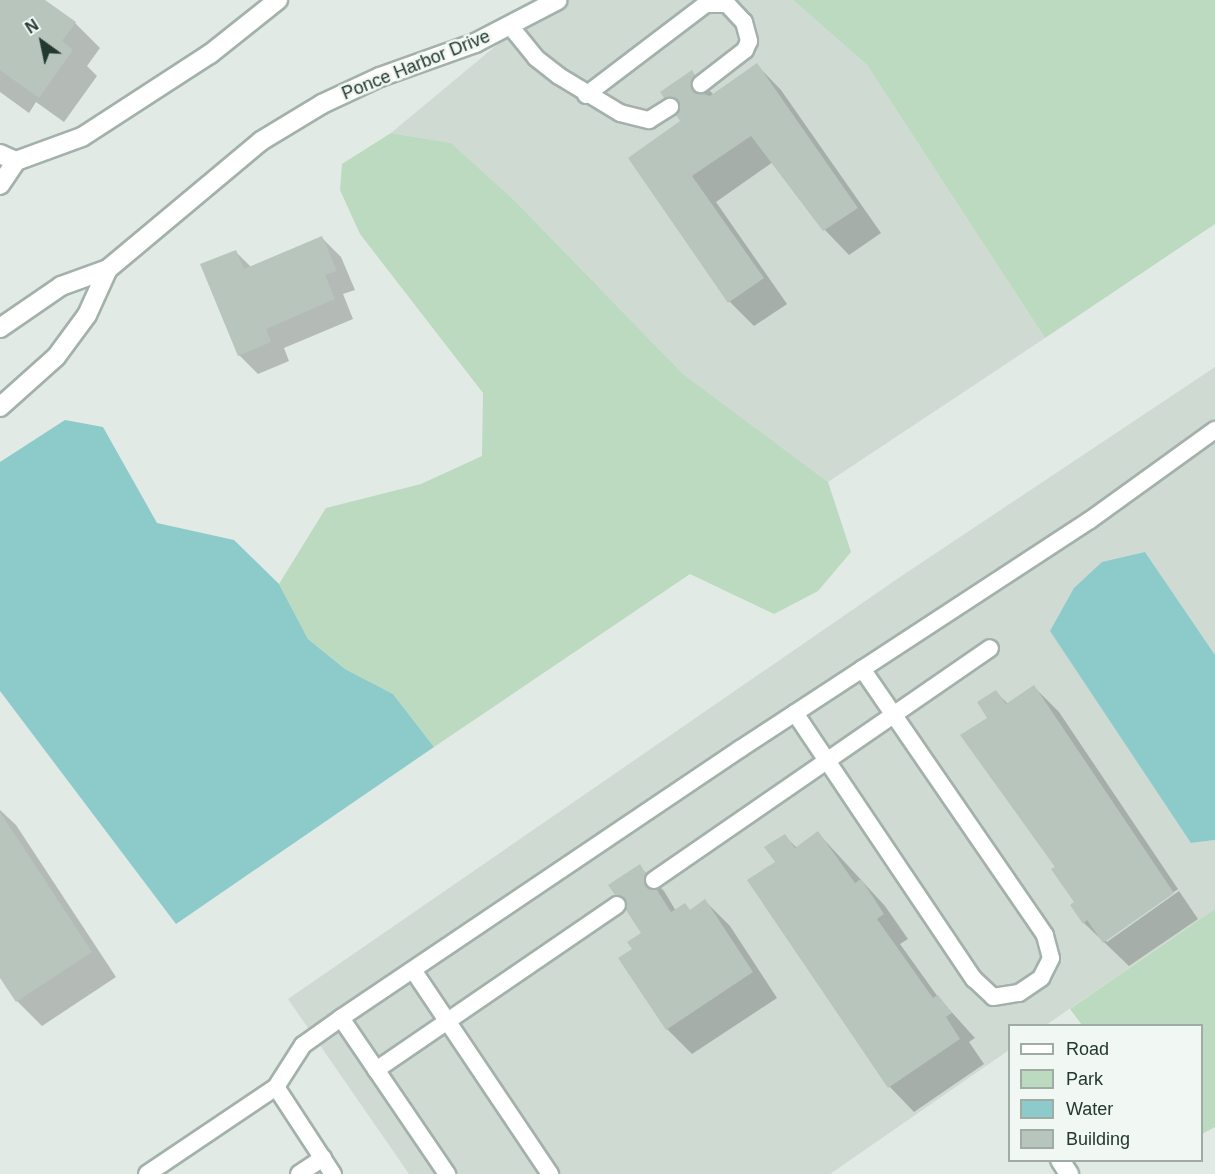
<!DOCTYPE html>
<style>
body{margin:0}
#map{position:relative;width:1215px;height:1174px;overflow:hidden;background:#e1eae5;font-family:Arial,sans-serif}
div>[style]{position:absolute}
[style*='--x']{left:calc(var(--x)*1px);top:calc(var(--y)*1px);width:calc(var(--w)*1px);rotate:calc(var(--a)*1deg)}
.built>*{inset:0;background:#cfdad3}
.green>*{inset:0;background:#bcdabf}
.water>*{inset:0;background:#8dcbca}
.shadow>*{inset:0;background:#0003}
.building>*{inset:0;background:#b7c5bd}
.roads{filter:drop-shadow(2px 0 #a4b1ab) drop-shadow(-2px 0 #a4b1ab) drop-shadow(0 2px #a4b1ab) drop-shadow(0 -2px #a4b1ab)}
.lane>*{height:16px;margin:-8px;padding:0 8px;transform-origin:8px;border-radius:8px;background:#fff}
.street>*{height:18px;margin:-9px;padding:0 9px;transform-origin:9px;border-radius:9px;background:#fff}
span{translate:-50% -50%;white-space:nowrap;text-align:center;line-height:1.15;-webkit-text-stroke:5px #f1f7f3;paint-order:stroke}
.street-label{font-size:18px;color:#23392f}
.legend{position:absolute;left:1008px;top:1024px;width:195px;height:138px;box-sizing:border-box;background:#f1f7f3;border:2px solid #9faba5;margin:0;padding:8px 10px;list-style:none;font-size:18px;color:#23392f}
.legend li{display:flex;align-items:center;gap:12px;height:30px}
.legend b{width:30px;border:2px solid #9faba5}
.north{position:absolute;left:12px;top:12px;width:60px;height:60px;-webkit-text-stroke:4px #f1f7f3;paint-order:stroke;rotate:327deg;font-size:16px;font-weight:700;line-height:24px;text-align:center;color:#23392f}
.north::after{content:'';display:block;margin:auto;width:21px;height:27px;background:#23392f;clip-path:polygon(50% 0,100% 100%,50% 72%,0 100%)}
</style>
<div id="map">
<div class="built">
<div style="clip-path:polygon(551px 0,793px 0,867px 65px,1045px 338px,828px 482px,683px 374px,513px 199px,451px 143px,391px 133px)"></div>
<div style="clip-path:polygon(1215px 367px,1215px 655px,1145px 552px,1191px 843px,1215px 840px,1215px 909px,1046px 1025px,1010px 1026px,1009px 1050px,830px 1174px,409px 1174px,288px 999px,903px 575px)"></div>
</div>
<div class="green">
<div style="clip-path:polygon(793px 0,1215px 0,1215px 224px,1045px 338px,867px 65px)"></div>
<div style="clip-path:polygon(391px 133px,451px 143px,513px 199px,683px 374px,828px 482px,851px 552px,818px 591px,774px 614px,690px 574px,434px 747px,393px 694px,345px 669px,308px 639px,279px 584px,326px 508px,421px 484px,482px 456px,483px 393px,360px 234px,340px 190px,342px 164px)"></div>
<div style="clip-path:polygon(1215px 909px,1215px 1127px,1202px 1134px,1202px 1026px,1082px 1025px,1070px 1009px)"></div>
</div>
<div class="water">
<div style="clip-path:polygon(65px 420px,103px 427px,157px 523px,234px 540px,279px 584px,308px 639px,345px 669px,393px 694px,434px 747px,176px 924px,0 691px,0 462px)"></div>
<div style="clip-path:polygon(1145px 552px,1215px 655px,1215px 840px,1191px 843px,1050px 631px,1074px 588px,1102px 562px)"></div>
</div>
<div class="shadow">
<div style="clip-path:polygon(0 0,42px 0,75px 23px,100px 48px,87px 66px,97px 76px,64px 122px,36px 102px,29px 113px,0 92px)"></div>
<div style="clip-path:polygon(757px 65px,781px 90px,881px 233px,849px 255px,825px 230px,773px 162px,716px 202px,787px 304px,754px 326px,730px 302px,630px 158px,682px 121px,679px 110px,666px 97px,691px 72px,714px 95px)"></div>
<div style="clip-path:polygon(322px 238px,341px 257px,355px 290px,343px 294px,353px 319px,284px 348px,289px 361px,258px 374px,239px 355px,235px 251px,251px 267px)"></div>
<div style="clip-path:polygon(1034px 687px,1059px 712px,1178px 889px,1105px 940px,1107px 942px,1179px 891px,1198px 919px,1129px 966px,1084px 923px,989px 718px,996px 692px,1008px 704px)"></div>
<div style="clip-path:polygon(0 810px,16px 825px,116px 977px,42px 1026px,17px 1001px,0 976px)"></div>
<div style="clip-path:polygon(818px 833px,885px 906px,908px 939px,900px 944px,938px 997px,975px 1038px,969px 1042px,984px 1064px,914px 1112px,890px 1087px,777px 863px,785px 836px,797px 848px)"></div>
<div style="clip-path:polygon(639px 866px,664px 891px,676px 911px,690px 911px,705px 901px,730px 926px,777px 998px,692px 1054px,667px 1029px,634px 949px,643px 933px,616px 894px)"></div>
</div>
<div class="building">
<div style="clip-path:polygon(0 0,45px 0,76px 22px,62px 41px,73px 50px,39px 98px,0 70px)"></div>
<div style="clip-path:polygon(757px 63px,858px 208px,823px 231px,751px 136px,692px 176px,764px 278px,728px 303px,628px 158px,680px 121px,676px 115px,679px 101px,664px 98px,660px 92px,692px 70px,695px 75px,692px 90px,710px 96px)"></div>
<div style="clip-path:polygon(322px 236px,337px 271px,325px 275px,335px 299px,266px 329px,271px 342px,238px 356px,200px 264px,236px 250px,244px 269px)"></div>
<div style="clip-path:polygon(1034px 685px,1174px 893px,1103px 943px,1087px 920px,1083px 924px,1070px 905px,1074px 902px,1051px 869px,1055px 867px,960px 735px,987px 718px,977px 702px,996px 690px,1006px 704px)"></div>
<div style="clip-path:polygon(0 812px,92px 952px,16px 1002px,0 978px)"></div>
<div style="clip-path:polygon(818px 831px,855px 883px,861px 879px,884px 914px,877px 919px,933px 998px,938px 995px,952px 1013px,946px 1017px,960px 1039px,888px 1088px,747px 880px,775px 862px,764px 847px,785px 834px,795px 848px)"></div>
<div style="clip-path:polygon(640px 864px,646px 874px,645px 885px,657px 890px,671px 912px,685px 903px,690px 910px,705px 899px,753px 972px,666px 1030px,618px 958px,632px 949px,627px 942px,641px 933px,626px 910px,626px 900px,615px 895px,608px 885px)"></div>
</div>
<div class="roads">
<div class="lane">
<div style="--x:511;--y:27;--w:40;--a:51"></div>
<div style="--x:536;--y:58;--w:29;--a:38"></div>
<div style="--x:559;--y:76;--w:71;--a:31.2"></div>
<div style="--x:620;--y:113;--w:30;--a:14"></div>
<div style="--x:649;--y:120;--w:25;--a:-32"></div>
<div style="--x:586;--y:95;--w:151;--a:-37.2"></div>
<div style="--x:706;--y:4;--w:21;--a:0"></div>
<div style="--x:727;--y:4;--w:25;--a:47"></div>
<div style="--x:744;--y:22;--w:20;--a:75"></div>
<div style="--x:749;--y:41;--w:10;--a:114"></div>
<div style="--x:745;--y:50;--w:56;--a:142.3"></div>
<div style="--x:795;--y:713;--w:321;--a:56.1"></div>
<div style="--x:974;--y:979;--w:26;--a:43"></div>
<div style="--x:993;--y:997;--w:26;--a:-9"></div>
<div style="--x:1019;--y:993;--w:27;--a:-34"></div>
<div style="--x:1041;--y:978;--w:22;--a:-63"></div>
<div style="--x:1051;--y:958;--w:24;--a:-105"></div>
<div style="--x:1045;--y:935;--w:323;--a:-124.5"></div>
<div style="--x:654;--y:880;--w:408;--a:-34.6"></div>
<div style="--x:413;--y:970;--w:246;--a:56.1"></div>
<div style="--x:341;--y:1018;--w:189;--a:55.8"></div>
<div style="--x:376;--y:1070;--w:292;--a:-34.4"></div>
<div style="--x:276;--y:1087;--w:104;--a:56.8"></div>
<div style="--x:147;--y:1174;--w:156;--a:-34"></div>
<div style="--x:276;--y:1087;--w:50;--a:-57.3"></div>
<div style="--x:303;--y:1045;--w:47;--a:-35.4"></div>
<div style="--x:341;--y:1018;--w:481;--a:-34"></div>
<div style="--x:740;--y:749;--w:418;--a:-33.2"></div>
<div style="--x:1090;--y:520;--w:154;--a:-35.8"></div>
<div style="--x:299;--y:1174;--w:29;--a:-34"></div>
</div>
<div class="street">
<div style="--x:0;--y:154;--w:17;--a:24"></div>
<div style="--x:16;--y:161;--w:70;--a:-20"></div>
<div style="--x:82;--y:137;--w:153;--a:-33"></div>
<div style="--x:210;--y:54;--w:87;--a:-38.5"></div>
<div style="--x:0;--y:185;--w:29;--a:-56"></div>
<div style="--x:0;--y:328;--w:74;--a:-34.5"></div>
<div style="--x:61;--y:286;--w:50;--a:-19.9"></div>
<div style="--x:108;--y:269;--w:199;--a:-39.9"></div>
<div style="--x:261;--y:141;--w:71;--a:-31.2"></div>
<div style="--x:322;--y:104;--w:64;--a:-25"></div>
<div style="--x:380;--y:77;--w:101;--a:-19.7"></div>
<div style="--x:475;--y:43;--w:93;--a:-27.4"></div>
<div style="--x:0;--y:407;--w:75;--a:-41.8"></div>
<div style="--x:56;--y:357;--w:52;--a:-53.6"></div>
<div style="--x:87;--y:315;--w:51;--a:-65.5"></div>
<div style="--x:1060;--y:1160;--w:17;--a:57"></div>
</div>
</div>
<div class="street-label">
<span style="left:416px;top:65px;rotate:-22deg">Ponce Harbor Drive</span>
</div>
<ul class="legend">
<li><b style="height:8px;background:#fff"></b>Road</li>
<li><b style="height:16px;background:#bcdabf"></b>Park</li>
<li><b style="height:16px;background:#8dcbca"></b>Water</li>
<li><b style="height:16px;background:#b7c5bd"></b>Building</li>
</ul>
<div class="north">N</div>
</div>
